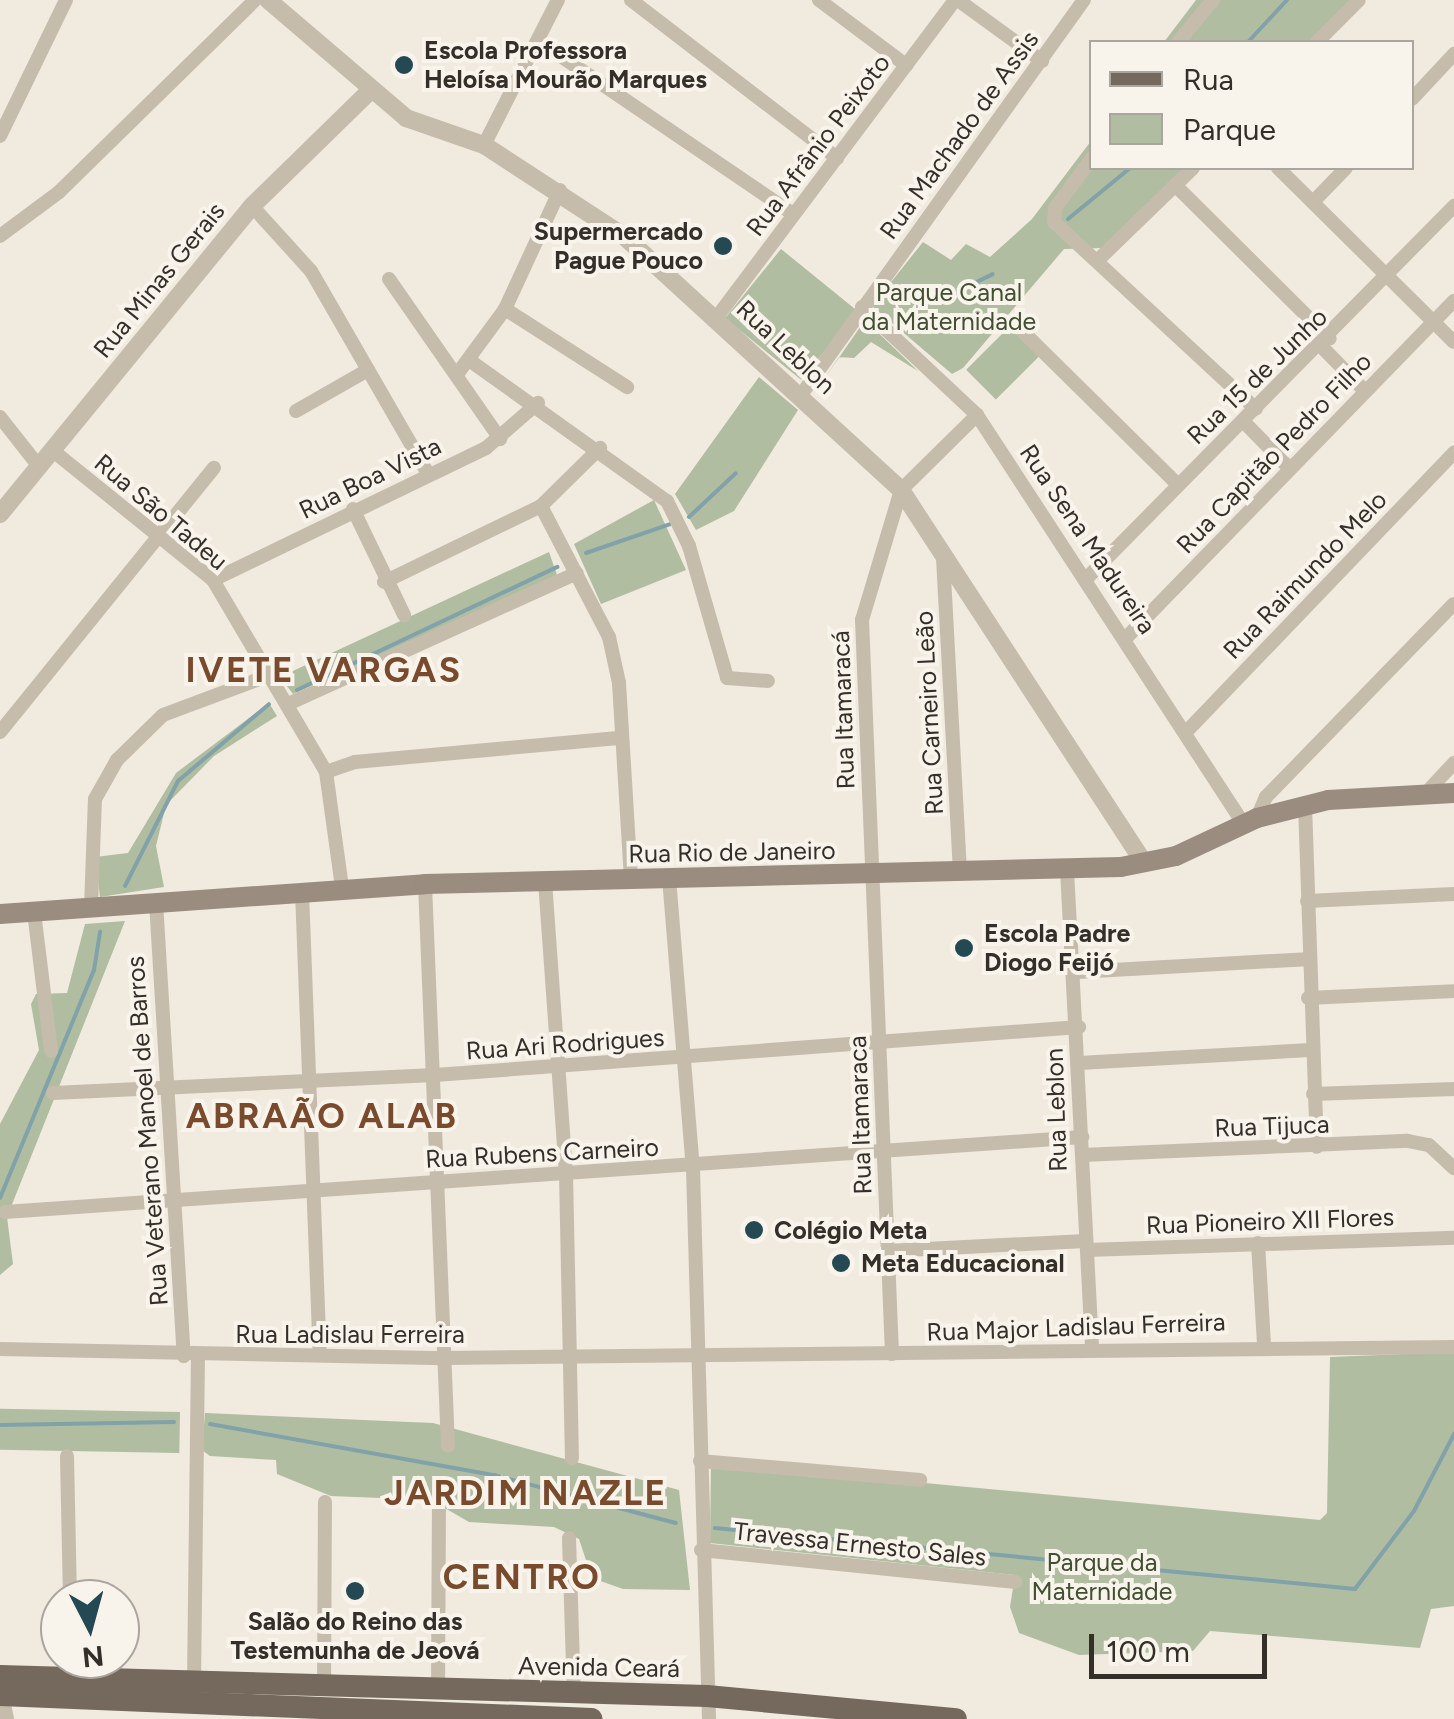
<!DOCTYPE html>
<meta charset="utf-8">
<style>
body{margin:0}
#map{position:relative;width:1454px;height:1719px;overflow:hidden;background:#f0eadf;font-family:Figtree,sans-serif}
div>[style]{position:absolute}
[style*='--x']{left:calc(var(--x)*1px);top:calc(var(--y)*1px);width:calc(var(--w)*1px);rotate:calc(var(--a)*1deg)}
.green>*{inset:0;background:#b0bda1;transform-origin:0 0}
.stream>*{height:4px;margin:-2px;padding:0 2px;transform-origin:2px;border-radius:2px;background:#81a2a9}
.minor>*{height:14px;margin:-7px;padding:0 7px;transform-origin:7px;border-radius:7px;background:#c6bcac}
.tertiary>*{height:18px;margin:-9px;padding:0 9px;transform-origin:9px;border-radius:9px;background:#c6bcac}
.secondary>*{height:20px;margin:-10px;padding:0 10px;transform-origin:10px;border-radius:10px;background:#9a8c7e}
.primary>*{height:22px;margin:-11px;padding:0 11px;transform-origin:11px;border-radius:11px;background:#75695d}
.dots>*{width:28px;height:28px;translate:-50% -50%;box-sizing:border-box;border:5px solid #f8f3eb;border-radius:50%}
span{translate:-50% -50%;white-space:nowrap;text-align:center;line-height:1.15;-webkit-text-stroke:8px #f8f3eb;paint-order:stroke}
.poi-label{font-size:25px;color:#352f2a;font-weight:700}
.left{translate:0 -50%;text-align:left}
.right{translate:-100% -50%;text-align:right}
.street-label{font-size:25px;color:#352f2a}
.park-label{font-size:25px;color:#415031}
.district-label{font-size:35px;color:#7a4a2d;font-weight:700;letter-spacing:2.5px}
.legend{position:absolute;left:1089px;top:40px;width:325px;height:130px;box-sizing:border-box;background:#f8f3eb;border:2px solid #aaa59e;margin:0;padding:12px 18px;list-style:none;font-size:30px;color:#352f2a}
.legend li{display:flex;align-items:center;gap:20px;height:50px}
.legend b{width:50px;border:2px solid #aaa59e}
.north{position:absolute;left:40px;top:1579px;width:100px;height:100px;box-sizing:border-box;background:#f8f3eb;border:2px solid #aaa59e;border-radius:50%;rotate:174deg;font-size:28px;font-weight:700;line-height:40px;text-align:center;color:#352f2a}
.north::after{content:'';display:block;margin:auto;width:35px;height:45px;background:#254952;clip-path:polygon(50% 0,100% 100%,50% 72%,0 100%)}
.scale{position:absolute;left:1089px;top:1634px;width:178px;height:45px;box-sizing:border-box;border:5px solid #352f2a;border-top:0;padding-left:12px;font-size:30px;line-height:35px;white-space:nowrap;color:#352f2a;-webkit-text-stroke:8px #f8f3eb;paint-order:stroke}
</style>
<div id="map">
<div class="green">
<div style="clip-path:polygon(1196px 0,1350px 0,1310px 42px,1164px 42px)"></div>
<div style="clip-path:polygon(1091px 141px,1092px 168px,1185px 168px,1103px 248px,1064px 249px,963px 368px,952px 374px,872px 306px,923px 242px,951px 260px,966px 244px,990px 257px,1032px 219px)"></div>
<div style="left:781px;top:249px;width:98px;height:89px;rotate:39deg"></div>
<div style="clip-path:polygon(865px 320px,918px 371px,871px 342px,854px 358px,839px 357px,818px 388px)"></div>
<div style="left:1010px;top:326px;width:42px;height:62px;rotate:45deg"></div>
<div style="clip-path:polygon(759px 377px,798px 410px,734px 511px,696px 530px,675px 494px)"></div>
<div style="clip-path:polygon(654px 500px,686px 570px,601px 604px,574px 544px)"></div>
<div style="clip-path:polygon(549px 552px,557px 575px,293px 694px,280px 677px)"></div>
<div style="clip-path:polygon(269px 703px,277px 716px,214px 756px,166px 805px,156px 846px,164px 887px,100px 897px,95px 857px,128px 853px,176px 773px)"></div>
<div style="clip-path:polygon(125px 921px,7px 1217px,13px 1264px,0 1275px,0 1124px,39px 1050px,31px 1004px,36px 994px,67px 993px,85px 924px)"></div>
<div style="clip-path:polygon(1454px 1352px,1454px 1606px,1431px 1609px,1420px 1648px,1210px 1631px,1193px 1651px,1079px 1655px,1019px 1633px,1010px 1607px,1015px 1575px,710px 1543px,711px 1463px,1320px 1520px,1327px 1513px,1330px 1357px)"></div>
<div style="left:180px;top:1412px;width:41px;height:180px;rotate:91deg"></div>
<div style="clip-path:polygon(205px 1413px,433px 1423px,679px 1490px,690px 1590px,623px 1589px,592px 1578px,579px 1539px,554px 1527px,469px 1522px,431px 1500px,331px 1496px,277px 1474px,276px 1460px,210px 1456px,202px 1450px)"></div>
</div>
<div class="stream">
<div style="--x:1248;--y:42;--w:57;--a:-47.1"></div>
<div style="--x:1068;--y:219;--w:80;--a:-39.4"></div>
<div style="--x:954;--y:293;--w:43;--a:-26"></div>
<div style="--x:689;--y:517;--w:64;--a:-43.1"></div>
<div style="--x:586;--y:553;--w:89;--a:-19"></div>
<div style="--x:297;--y:690;--w:288;--a:-25.3"></div>
<div style="--x:125;--y:886;--w:118;--a:-63.2"></div>
<div style="--x:178;--y:781;--w:119;--a:-40.2"></div>
<div style="--x:0;--y:1198;--w:247;--a:-67.6"></div>
<div style="--x:94;--y:970;--w:39;--a:-81"></div>
<div style="--x:210;--y:1424;--w:289;--a:10.2"></div>
<div style="--x:494;--y:1475;--w:188;--a:14.8"></div>
<div style="--x:0;--y:1425;--w:174;--a:-1"></div>
<div style="--x:715;--y:1528;--w:643;--a:5.44"></div>
<div style="--x:1355;--y:1589;--w:98;--a:-52.9"></div>
<div style="--x:1414;--y:1511;--w:87;--a:-62.5"></div>
</div>
<div class="minor">
<div style="--x:631;--y:0;--w:260;--a:37.5"></div>
<div style="--x:819;--y:0;--w:109;--a:36.8"></div>
<div style="--x:958;--y:0;--w:104;--a:36"></div>
<div style="--x:540;--y:42;--w:306;--a:34.2"></div>
<div style="--x:1178;--y:42;--w:55;--a:-50.2"></div>
<div style="--x:1317;--y:42;--w:59;--a:-45"></div>
<div style="--x:1412;--y:99;--w:62;--a:-47"></div>
<div style="--x:0;--y:136;--w:151;--a:-64.1"></div>
<div style="--x:484;--y:145;--w:163;--a:-63"></div>
<div style="--x:1092;--y:158;--w:62;--a:126.5"></div>
<div style="--x:1055;--y:208;--w:14;--a:94"></div>
<div style="--x:1054;--y:222;--w:275;--a:42.8"></div>
<div style="--x:1278;--y:168;--w:247;--a:44.7"></div>
<div style="--x:1175;--y:185;--w:218;--a:44.8"></div>
<div style="--x:1314;--y:201;--w:46;--a:-45.9"></div>
<div style="--x:252;--y:206;--w:88;--a:47.8"></div>
<div style="--x:311;--y:271;--w:234;--a:60"></div>
<div style="--x:0;--y:236;--w:74;--a:-36.7"></div>
<div style="--x:59;--y:192;--w:274;--a:-44.4"></div>
<div style="--x:1098;--y:260;--w:132;--a:-44.1"></div>
<div style="--x:389;--y:279;--w:195;--a:55.2"></div>
<div style="--x:862;--y:307;--w:158;--a:43.2"></div>
<div style="--x:977;--y:415;--w:488;--a:56.9"></div>
<div style="--x:505;--y:309;--w:145;--a:32.6"></div>
<div style="--x:717;--y:317;--w:396;--a:-53.1"></div>
<div style="--x:1014;--y:323;--w:231;--a:44.6"></div>
<div style="--x:1322;--y:347;--w:62;--a:45.7"></div>
<div style="--x:469;--y:360;--w:243;--a:35.5"></div>
<div style="--x:667;--y:501;--w:50;--a:63.9"></div>
<div style="--x:689;--y:546;--w:137;--a:73.9"></div>
<div style="--x:727;--y:678;--w:41;--a:4.2"></div>
<div style="--x:458;--y:373;--w:79;--a:-53.7"></div>
<div style="--x:505;--y:309;--w:131;--a:-65.2"></div>
<div style="--x:801;--y:395;--w:486;--a:-54.4"></div>
<div style="--x:296;--y:411;--w:83;--a:-29.7"></div>
<div style="--x:0;--y:417;--w:60;--a:51.8"></div>
<div style="--x:1243;--y:421;--w:64;--a:45.6"></div>
<div style="--x:52;--y:450;--w:207;--a:38.9"></div>
<div style="--x:213;--y:580;--w:223;--a:59.5"></div>
<div style="--x:326;--y:772;--w:117;--a:82.1"></div>
<div style="--x:541;--y:506;--w:148;--a:62.6"></div>
<div style="--x:609;--y:637;--w:47;--a:77.7"></div>
<div style="--x:619;--y:683;--w:196;--a:86.5"></div>
<div style="--x:353;--y:509;--w:118;--a:64.3"></div>
<div style="--x:943;--y:558;--w:313;--a:86.9"></div>
<div style="--x:1089;--y:576;--w:520;--a:-45.39"></div>
<div style="--x:213;--y:580;--w:303;--a:-25.8"></div>
<div style="--x:486;--y:448;--w:69;--a:-40.9"></div>
<div style="--x:384;--y:582;--w:174;--a:-25.8"></div>
<div style="--x:541;--y:506;--w:83;--a:-44.5"></div>
<div style="--x:1126;--y:638;--w:470;--a:-45.8"></div>
<div style="--x:288;--y:704;--w:317;--a:-24.4"></div>
<div style="--x:1189;--y:729;--w:383;--a:-46.2"></div>
<div style="--x:0;--y:732;--w:340;--a:-51"></div>
<div style="--x:326;--y:772;--w:31;--a:-19"></div>
<div style="--x:355;--y:762;--w:267;--a:-5.2"></div>
<div style="--x:1426;--y:793;--w:41;--a:-47"></div>
<div style="--x:1305;--y:805;--w:342;--a:88"></div>
<div style="--x:1257;--y:818;--w:23;--a:-67"></div>
<div style="--x:1266;--y:797;--w:269;--a:-45.8"></div>
<div style="--x:1067;--y:870;--w:479;--a:87"></div>
<div style="--x:669;--y:878;--w:292;--a:85.3"></div>
<div style="--x:693;--y:1169;--w:550;--a:88.33"></div>
<div style="--x:545;--y:881;--w:294;--a:85.9"></div>
<div style="--x:566;--y:1174;--w:284;--a:88.8"></div>
<div style="--x:425;--y:884;--w:562;--a:87.66"></div>
<div style="--x:302;--y:892;--w:462;--a:87.8"></div>
<div style="--x:1307;--y:901;--w:147;--a:-2.7"></div>
<div style="--x:156;--y:902;--w:455;--a:86.5"></div>
<div style="--x:91;--y:907;--w:108;--a:-87.9"></div>
<div style="--x:95;--y:799;--w:45;--a:-60.6"></div>
<div style="--x:117;--y:760;--w:64;--a:-44.4"></div>
<div style="--x:163;--y:715;--w:114;--a:-20.5"></div>
<div style="--x:34;--y:912;--w:140;--a:83"></div>
<div style="--x:1077;--y:972;--w:230;--a:-3.2"></div>
<div style="--x:1308;--y:998;--w:146;--a:-2.7"></div>
<div style="--x:1079;--y:1063;--w:231;--a:-3.2"></div>
<div style="--x:53;--y:1093;--w:382;--a:-2.7"></div>
<div style="--x:435;--y:1075;--w:646;--a:-4.26"></div>
<div style="--x:1313;--y:1094;--w:141;--a:-2"></div>
<div style="--x:1082;--y:1155;--w:326;--a:-2.5"></div>
<div style="--x:1408;--y:1141;--w:21;--a:11"></div>
<div style="--x:1429;--y:1145;--w:34;--a:43"></div>
<div style="--x:5;--y:1212;--w:1080;--a:-3.98"></div>
<div style="--x:1258;--y:1243;--w:101;--a:86.6"></div>
<div style="--x:1087;--y:1250;--w:367;--a:-1.9"></div>
<div style="--x:887;--y:1251;--w:199;--a:-2.9"></div>
<div style="--x:0;--y:1349;--w:445;--a:1.2"></div>
<div style="--x:445;--y:1358;--w:1009;--a:-0.62"></div>
<div style="--x:892;--y:1354;--w:735;--a:-92.34"></div>
<div style="--x:862;--y:620;--w:136;--a:-73.3"></div>
<div style="--x:901;--y:490;--w:107;--a:-44.6"></div>
<div style="--x:67;--y:1456;--w:143;--a:88.8"></div>
<div style="--x:700;--y:1461;--w:221;--a:4.9"></div>
<div style="--x:569;--y:1538;--w:157;--a:88.2"></div>
<div style="--x:701;--y:1550;--w:316;--a:5.8"></div>
<div style="--x:194;--y:1682;--w:326;--a:-89.3"></div>
<div style="--x:324;--y:1688;--w:186;--a:-89.7"></div>
<div style="--x:438;--y:1691;--w:183;--a:-89.7"></div>
<div style="--x:2;--y:1695;--w:25;--a:78"></div>
</div>
<div class="tertiary">
<div style="--x:268;--y:0;--w:182;--a:40.5"></div>
<div style="--x:406;--y:118;--w:83;--a:19.1"></div>
<div style="--x:484;--y:145;--w:168;--a:33.1"></div>
<div style="--x:625;--y:237;--w:374;--a:42.5"></div>
<div style="--x:901;--y:490;--w:445;--a:56.9"></div>
<div style="--x:0;--y:514;--w:398;--a:-50.7"></div>
<div style="--x:252;--y:206;--w:165;--a:-44.3"></div>
</div>
<div class="secondary">
<div style="--x:0;--y:914;--w:426;--a:-4"></div>
<div style="--x:425;--y:884;--w:696;--a:-1.4"></div>
<div style="--x:1121;--y:867;--w:56;--a:-11.3"></div>
<div style="--x:1176;--y:856;--w:89;--a:-25.1"></div>
<div style="--x:1257;--y:818;--w:73;--a:-14.2"></div>
<div style="--x:1328;--y:800;--w:126;--a:-3.2"></div>
</div>
<div class="primary">
<div style="--x:0;--y:1676;--w:707;--a:1.62"></div>
<div style="--x:707;--y:1696;--w:250;--a:5.3"></div>
<div style="--x:0;--y:1695;--w:592;--a:2.32"></div>
</div>
<div class="dots">
<div style="left:404px;top:65px;background:#254952"></div>
<div style="left:723px;top:246px;background:#254952"></div>
<div style="left:964px;top:948px;background:#254952"></div>
<div style="left:754px;top:1230px;background:#254952"></div>
<div style="left:841px;top:1263px;background:#254952"></div>
<div style="left:355px;top:1591px;background:#254952"></div>
</div>
<div class="poi-label">
<span class="left" style="left:424px;top:65px">Escola Professora<br>Heloísa Mourão Marques</span>
<span class="right" style="left:703px;top:246px">Supermercado<br>Pague Pouco</span>
<span class="left" style="left:984px;top:948px">Escola Padre<br>Diogo Feijó</span>
<span class="left" style="left:774px;top:1230px">Colégio Meta</span>
<span class="left" style="left:861px;top:1263px">Meta Educacional</span>
<span style="left:355px;top:1636px">Salão do Reino das<br>Testemunha de Jeová</span>
</div>
<div class="street-label">
<span style="left:959px;top:135px;rotate:-54deg">Rua Machado de Assis</span>
<span style="left:818px;top:145px;rotate:-53deg">Rua Afrânio Peixoto</span>
<span style="left:159px;top:280px;rotate:-51deg">Rua Minas Gerais</span>
<span style="left:786px;top:347px;rotate:43deg">Rua Leblon</span>
<span style="left:1257px;top:376px;rotate:-44deg">Rua 15 de Junho</span>
<span style="left:1274px;top:453px;rotate:-46deg">Rua Capitão Pedro Filho</span>
<span style="left:370px;top:478px;rotate:-26deg">Rua Boa Vista</span>
<span style="left:161px;top:512px;rotate:40deg">Rua São Tadeu</span>
<span style="left:1088px;top:539px;rotate:56deg">Rua Sena Madureira</span>
<span style="left:1305px;top:575px;rotate:-46deg">Rua Raimundo Melo</span>
<span style="left:843px;top:710px;rotate:-92deg">Rua Itamaracá</span>
<span style="left:929px;top:713px;rotate:-93deg">Rua Carneiro Leão</span>
<span style="left:732px;top:852px;rotate:-1deg">Rua Rio de Janeiro</span>
<span style="left:565px;top:1044px;rotate:-4deg">Rua Ari Rodrigues</span>
<span style="left:1056px;top:1110px;rotate:-92deg">Rua Leblon</span>
<span style="left:860px;top:1115px;rotate:-92deg">Rua Itamaraca</span>
<span style="left:1272px;top:1126px;rotate:-2deg">Rua Tijuca</span>
<span style="left:147px;top:1131px;rotate:-94deg">Rua Veterano Manoel de Barros</span>
<span style="left:542px;top:1153px;rotate:-3deg">Rua Rubens Carneiro</span>
<span style="left:1270px;top:1221px;rotate:-2deg">Rua Pioneiro XII Flores</span>
<span style="left:1076px;top:1327px;rotate:-2deg">Rua Major Ladislau Ferreira</span>
<span style="left:350px;top:1334px">Rua Ladislau Ferreira</span>
<span style="left:860px;top:1544px;rotate:6deg">Travessa Ernesto Sales</span>
<span style="left:599px;top:1667px;rotate:1deg">Avenida Ceará</span>
</div>
<div class="park-label">
<span style="left:949px;top:307px">Parque Canal<br>da Maternidade</span>
<span style="left:1102px;top:1577px">Parque da<br>Maternidade</span>
</div>
<div class="district-label">
<span style="left:324px;top:670px">IVETE VARGAS</span>
<span style="left:322px;top:1116px">ABRAÃO ALAB</span>
<span style="left:526px;top:1493px">JARDIM NAZLE</span>
<span style="left:522px;top:1577px">CENTRO</span>
</div>
<ul class="legend">
<li><b style="height:12px;background:#75695d"></b>Rua</li>
<li><b style="height:28px;background:#b0bda1"></b>Parque</li>
</ul>
<div class="north">N</div>
<div class="scale">100 m</div>
</div>
